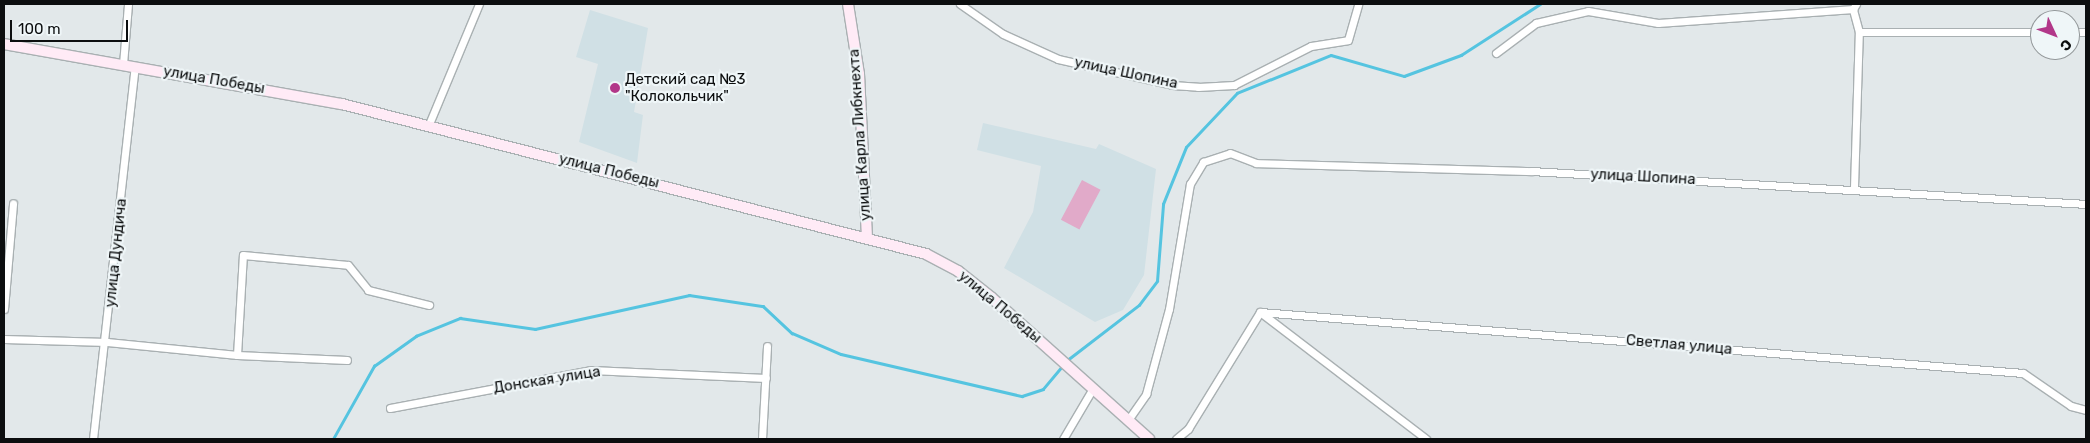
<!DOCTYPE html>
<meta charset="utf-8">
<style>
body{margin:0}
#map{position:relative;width:2090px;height:443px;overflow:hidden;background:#e2e8ea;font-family:Rubik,sans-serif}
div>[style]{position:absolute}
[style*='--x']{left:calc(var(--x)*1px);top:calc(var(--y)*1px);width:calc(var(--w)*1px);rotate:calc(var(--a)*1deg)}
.built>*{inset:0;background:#d0e0e5}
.green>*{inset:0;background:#e1aac9;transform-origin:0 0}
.stream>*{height:2.5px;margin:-1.25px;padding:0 1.25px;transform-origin:1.25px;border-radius:1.25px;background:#55c4e0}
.roads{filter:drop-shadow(1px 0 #a9b0b2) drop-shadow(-1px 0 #a9b0b2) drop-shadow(0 1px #a9b0b2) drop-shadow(0 -1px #a9b0b2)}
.street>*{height:7px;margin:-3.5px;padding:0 3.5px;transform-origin:3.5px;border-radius:3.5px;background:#fff}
.secondary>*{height:10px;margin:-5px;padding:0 5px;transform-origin:5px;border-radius:5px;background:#ffebf6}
.dots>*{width:14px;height:14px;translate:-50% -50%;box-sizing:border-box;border:2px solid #eff6f8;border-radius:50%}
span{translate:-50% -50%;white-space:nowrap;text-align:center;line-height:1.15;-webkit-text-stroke:4.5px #eff6f8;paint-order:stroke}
.street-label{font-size:15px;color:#0c0e0f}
.poi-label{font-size:15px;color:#0c0e0f}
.left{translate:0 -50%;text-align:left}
.frame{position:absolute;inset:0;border:5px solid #0c0e0f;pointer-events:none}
.north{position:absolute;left:2030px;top:10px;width:50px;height:50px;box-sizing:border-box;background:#eff6f8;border:1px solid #94999b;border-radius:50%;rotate:133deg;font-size:14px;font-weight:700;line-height:20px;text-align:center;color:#0c0e0f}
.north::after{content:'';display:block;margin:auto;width:18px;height:22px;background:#b23789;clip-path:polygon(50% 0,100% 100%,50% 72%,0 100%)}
.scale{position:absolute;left:10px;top:20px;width:118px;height:22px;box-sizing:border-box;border:2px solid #0c0e0f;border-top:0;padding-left:6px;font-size:15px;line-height:18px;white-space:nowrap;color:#0c0e0f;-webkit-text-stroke:4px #eff6f8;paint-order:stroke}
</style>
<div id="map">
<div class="built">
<div style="clip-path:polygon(590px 10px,648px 28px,634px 112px,643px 115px,637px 163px,579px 142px,598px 64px,576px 57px)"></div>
<div style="clip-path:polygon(983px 123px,1096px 149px,1099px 144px,1156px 169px,1144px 275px,1123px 310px,1095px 322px,1004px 268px,1033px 212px,1041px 166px,977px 150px)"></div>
</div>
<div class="green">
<div style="left:1082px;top:180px;width:21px;height:45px;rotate:28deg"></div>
</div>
<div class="stream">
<div style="--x:1066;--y:361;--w:92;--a:-37.5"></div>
<div style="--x:1139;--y:305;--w:30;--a:-53"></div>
<div style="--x:1157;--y:281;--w:77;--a:-85.5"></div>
<div style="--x:1163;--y:204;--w:61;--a:-68"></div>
<div style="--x:1186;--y:147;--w:74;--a:-46.6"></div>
<div style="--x:1237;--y:93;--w:101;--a:-22"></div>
<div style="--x:1331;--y:55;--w:76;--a:16"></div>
<div style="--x:1404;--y:76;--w:61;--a:-20.2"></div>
<div style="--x:1461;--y:55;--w:94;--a:-32.8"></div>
<div style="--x:333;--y:439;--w:84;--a:-60.7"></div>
<div style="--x:374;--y:366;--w:52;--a:-35.5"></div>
<div style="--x:416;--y:336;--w:48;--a:-22.2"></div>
<div style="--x:460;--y:318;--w:76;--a:8.3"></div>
<div style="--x:535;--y:329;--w:158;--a:-12.4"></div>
<div style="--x:689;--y:295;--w:75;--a:8.5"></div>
<div style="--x:763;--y:306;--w:40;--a:43"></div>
<div style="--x:792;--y:333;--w:53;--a:23.2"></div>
<div style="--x:841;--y:354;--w:186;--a:13.1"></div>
<div style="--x:1022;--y:396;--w:22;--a:-18"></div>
<div style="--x:1043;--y:389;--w:31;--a:-50"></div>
</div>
<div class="roads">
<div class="street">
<div style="--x:960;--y:4;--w:52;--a:34.9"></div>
<div style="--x:1003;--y:34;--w:60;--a:24.4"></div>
<div style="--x:1058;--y:59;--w:117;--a:12.8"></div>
<div style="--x:1172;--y:85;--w:26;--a:4"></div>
<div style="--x:1198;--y:87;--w:36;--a:-3"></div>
<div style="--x:1234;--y:85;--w:86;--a:-26.9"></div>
<div style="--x:1311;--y:46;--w:37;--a:-9"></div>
<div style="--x:1348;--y:40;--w:37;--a:-74"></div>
<div style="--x:1859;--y:32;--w:181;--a:0"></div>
<div style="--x:2070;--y:32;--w:16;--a:0"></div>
<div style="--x:1496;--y:53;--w:50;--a:-36.9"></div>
<div style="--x:1536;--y:23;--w:53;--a:-13"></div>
<div style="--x:1588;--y:11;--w:71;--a:9.7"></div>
<div style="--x:1658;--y:23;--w:196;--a:-4.1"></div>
<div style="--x:123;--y:64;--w:60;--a:-85.2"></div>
<div style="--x:429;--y:124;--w:130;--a:-67.4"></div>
<div style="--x:1854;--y:187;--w:155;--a:-88.2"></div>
<div style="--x:1859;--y:32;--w:24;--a:-105"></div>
<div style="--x:1853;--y:9;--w:6;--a:-59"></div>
<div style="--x:4;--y:309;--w:106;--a:-85.1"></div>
<div style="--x:1260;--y:312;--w:765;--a:4.57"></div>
<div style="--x:2023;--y:373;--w:58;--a:34.5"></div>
<div style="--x:2071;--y:406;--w:16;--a:15"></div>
<div style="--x:1260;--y:312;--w:209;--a:37.4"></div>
<div style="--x:4;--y:339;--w:103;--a:1.7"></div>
<div style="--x:107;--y:342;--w:131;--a:5.7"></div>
<div style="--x:237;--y:355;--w:110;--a:2.6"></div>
<div style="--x:237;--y:355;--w:100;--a:-86.6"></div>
<div style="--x:243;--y:255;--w:105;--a:5.4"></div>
<div style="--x:348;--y:265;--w:32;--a:51"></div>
<div style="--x:368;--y:290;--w:63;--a:13.8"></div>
<div style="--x:390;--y:408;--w:205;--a:-10.7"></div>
<div style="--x:591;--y:370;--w:175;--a:2.6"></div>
<div style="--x:1128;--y:420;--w:32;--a:-55"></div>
<div style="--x:1146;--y:394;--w:88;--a:-74.9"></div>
<div style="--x:1169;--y:309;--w:127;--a:-80.5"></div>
<div style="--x:1190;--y:184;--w:26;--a:-59"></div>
<div style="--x:1203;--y:162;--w:28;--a:-18"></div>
<div style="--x:1230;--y:153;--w:28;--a:21"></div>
<div style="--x:1256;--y:163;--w:275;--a:1.7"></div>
<div style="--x:1531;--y:171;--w:556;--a:3.4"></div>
<div style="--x:93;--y:439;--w:375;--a:-83.6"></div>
<div style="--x:762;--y:439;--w:93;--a:-86.9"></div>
<div style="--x:1063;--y:439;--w:59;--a:-59.5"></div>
<div style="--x:1176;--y:439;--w:16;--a:-40"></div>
<div style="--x:1188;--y:429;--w:137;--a:-58.4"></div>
</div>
<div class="secondary">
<div style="--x:848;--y:4;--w:71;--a:81.1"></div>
<div style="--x:859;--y:74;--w:163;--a:87.2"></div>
<div style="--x:4;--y:44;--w:343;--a:10.1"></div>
<div style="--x:342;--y:104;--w:603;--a:14.4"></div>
<div style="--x:926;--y:254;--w:36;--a:28"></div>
<div style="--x:958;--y:271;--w:43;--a:38.5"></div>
<div style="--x:992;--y:298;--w:211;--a:41.9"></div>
</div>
</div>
<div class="dots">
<div style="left:615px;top:88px;background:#b23789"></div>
</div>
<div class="street-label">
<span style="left:1126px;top:73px;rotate:12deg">улица Шопина</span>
<span style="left:214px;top:80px;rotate:10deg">улица Победы</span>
<span style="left:860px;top:135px;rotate:-94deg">улица Карла Либкнехта</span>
<span style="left:609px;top:171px;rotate:14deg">улица Победы</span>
<span style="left:1643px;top:177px;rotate:3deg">улица Шопина</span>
<span style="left:116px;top:253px;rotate:-84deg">улица Дундича</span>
<span style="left:1000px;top:307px;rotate:40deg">улица Победы</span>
<span style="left:1679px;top:345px;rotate:5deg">Светлая улица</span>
<span style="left:547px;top:380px;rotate:-9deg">Донская улица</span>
</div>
<div class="poi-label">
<span class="left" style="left:625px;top:88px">Детский сад №3<br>"Колокольчик"</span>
</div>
<div class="frame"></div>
<div class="north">С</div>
<div class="scale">100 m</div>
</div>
